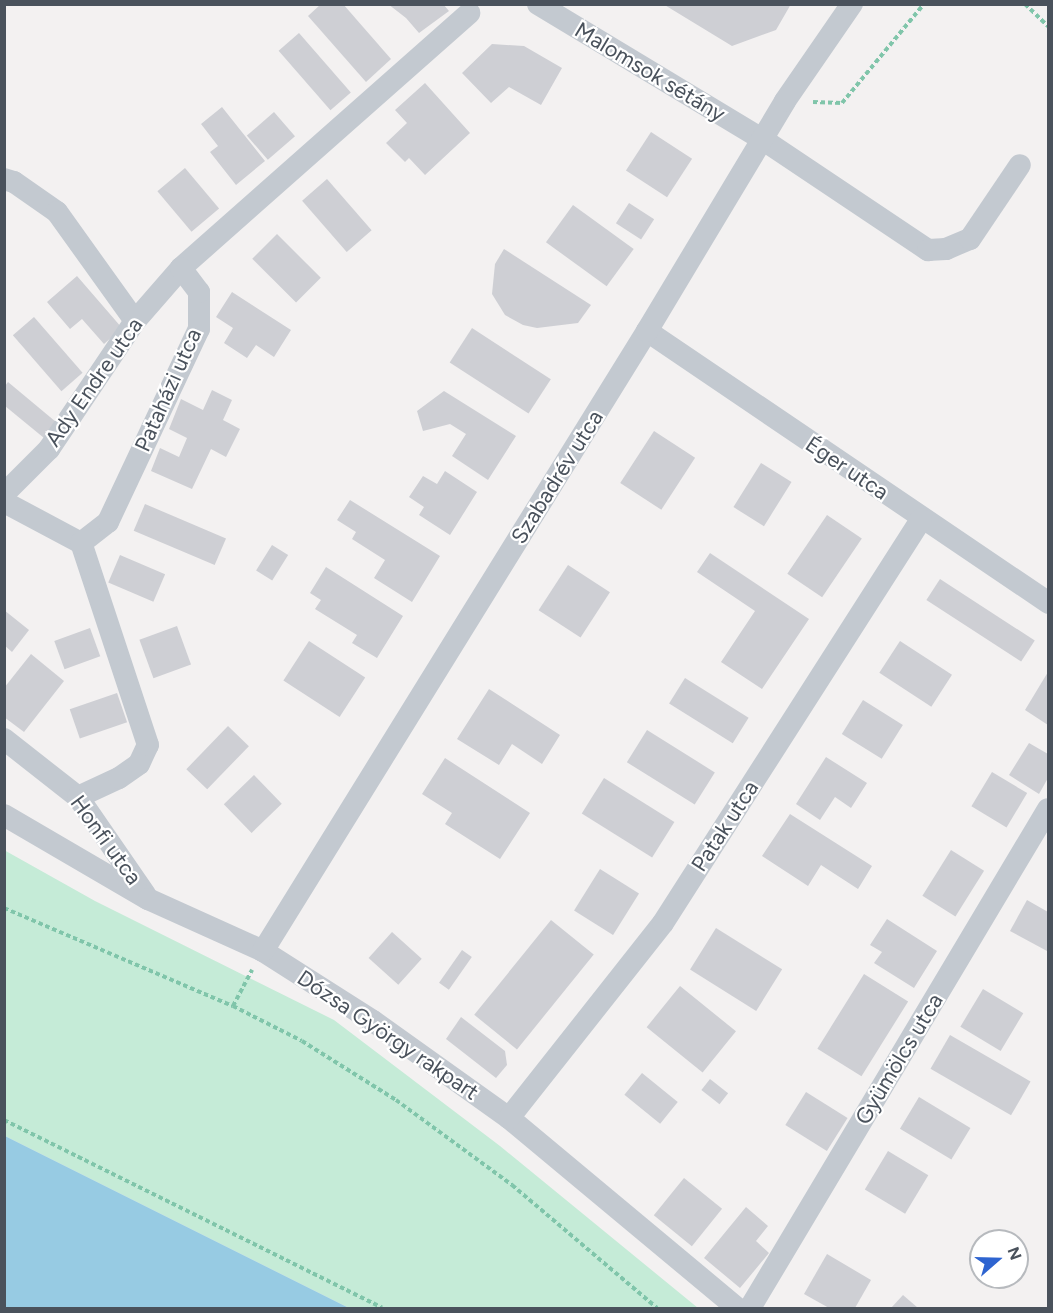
<!DOCTYPE html>
<meta charset="utf-8">
<style>
body{margin:0}
#map{position:relative;width:1053px;height:1313px;overflow:hidden;background:#f3f1f1;font-family:Figtree,sans-serif}
div>[style]{position:absolute}
[style*='--x']{left:calc(var(--x)*1px);top:calc(var(--y)*1px);width:calc(var(--w)*1px);rotate:calc(var(--a)*1deg)}
.green>*{inset:0;background:#c5ebd7}
.water>*{inset:0;background:#97cbe3}
.building>*{inset:0;background:#cecfd4;transform-origin:0 0}
.path>*{height:4px;margin-top:-2px;transform-origin:0;background:repeating-linear-gradient(90deg,#80c5aa 0 4.5px,transparent 0 7.5px)}
.street>*{height:22px;margin:-11px;padding:0 11px;transform-origin:11px;border-radius:11px;background:#c3c9d0}
span{translate:-50% -50%;white-space:nowrap;text-align:center;line-height:1.15;-webkit-text-stroke:4.5px #fff;paint-order:stroke}
.street-label{font-size:22px;color:#4a525c}
.frame{position:absolute;inset:0;border:6px solid #4a525c;pointer-events:none}
.north{position:absolute;left:969px;top:1229px;width:60px;height:60px;box-sizing:border-box;background:#fff;border:2px solid #b7babe;border-radius:50%;rotate:70deg;font-size:16px;font-weight:700;line-height:24px;text-align:center;color:#4a525c}
.north::after{content:'';display:block;margin:auto;width:21px;height:27px;background:#2e64d0;clip-path:polygon(50% 0,100% 100%,50% 72%,0 100%)}
</style>
<div id="map">
<div class="green">
<div style="clip-path:polygon(4px 850px,95px 901px,334px 1020px,500px 1146px,698px 1308px,349px 1308px,5px 1136px)"></div>
</div>
<div class="water">
<div style="clip-path:polygon(4px 1136px,5px 1136px,349px 1308px,5px 1308px)"></div>
</div>
<div class="building">
<div style="clip-path:polygon(321px 4px,343px 4px,391px 59px,366px 82px,308px 16px)"></div>
<div style="clip-path:polygon(388px 4px,443px 4px,449px 11px,419px 33px,406px 18px)"></div>
<div style="clip-path:polygon(663px 4px,752px 6px,791px 4px,776px 30px,732px 46px)"></div>
<div style="left:299px;top:33px;width:79px;height:27px;rotate:49deg"></div>
<div style="clip-path:polygon(492px 44px,524px 46px,562px 68px,541px 105px,509px 87px,491px 103px,462px 73px)"></div>
<div style="clip-path:polygon(425px 83px,470px 133px,425px 175px,409px 158px,405px 162px,386px 143px,407px 123px,395px 110px)"></div>
<div style="clip-path:polygon(222px 107px,265px 161px,236px 185px,210px 152px,218px 146px,201px 124px)"></div>
<div style="left:274px;top:112px;width:32px;height:36px;rotate:49deg"></div>
<div style="left:651px;top:132px;width:49px;height:46px;rotate:33deg"></div>
<div style="left:185px;top:168px;width:53px;height:36px;rotate:50deg"></div>
<div style="left:327px;top:179px;width:68px;height:33px;rotate:49deg"></div>
<div style="left:629px;top:203px;width:30px;height:24px;rotate:33deg"></div>
<div style="left:573px;top:205px;width:75px;height:46px;rotate:36deg"></div>
<div style="left:277px;top:234px;width:62px;height:35px;rotate:45deg"></div>
<div style="clip-path:polygon(504px 249px,591px 305px,578px 323px,537px 328px,523px 325px,505px 315px,492px 294px,495px 264px)"></div>
<div style="clip-path:polygon(77px 276px,122px 328px,104px 344px,82px 319px,70px 329px,47px 302px)"></div>
<div style="clip-path:polygon(232px 292px,291px 330px,274px 357px,256px 345px,247px 358px,224px 343px,233px 328px,216px 317px)"></div>
<div style="left:34px;top:317px;width:74px;height:28px;rotate:49deg"></div>
<div style="left:472px;top:328px;width:94px;height:41px;rotate:33deg"></div>
<div style="clip-path:polygon(8px 382px,56px 422px,44px 438px,5px 406px,5px 386px)"></div>
<div style="clip-path:polygon(212px 390px,232px 400px,223px 420px,240px 429px,226px 457px,211px 449px,192px 489px,151px 471px,160px 448px,179px 457px,187px 438px,169px 429px,181px 399px,203px 410px)"></div>
<div style="clip-path:polygon(444px 391px,516px 436px,488px 480px,452px 456px,466px 434px,450px 424px,423px 431px,417px 411px)"></div>
<div style="left:654px;top:431px;width:49px;height:62px;rotate:33deg"></div>
<div style="left:761px;top:463px;width:36px;height:52px;rotate:32deg"></div>
<div style="clip-path:polygon(445px 471px,477px 492px,450px 535px,419px 515px,424px 507px,409px 497px,423px 476px,437px 484px)"></div>
<div style="clip-path:polygon(350px 500px,440px 556px,412px 602px,374px 578px,385px 560px,352px 539px,356px 532px,337px 520px)"></div>
<div style="left:145px;top:504px;width:88px;height:29px;rotate:23deg"></div>
<div style="left:827px;top:515px;width:42px;height:71px;rotate:34deg"></div>
<div style="left:272px;top:545px;width:19px;height:30px;rotate:32deg"></div>
<div style="clip-path:polygon(710px 553px,809px 619px,762px 689px,721px 662px,755px 611px,697px 572px)"></div>
<div style="left:120px;top:555px;width:49px;height:30px;rotate:23deg"></div>
<div style="left:568px;top:565px;width:50px;height:54px;rotate:33deg"></div>
<div style="clip-path:polygon(326px 567px,403px 616px,377px 658px,352px 643px,357px 635px,315px 609px,321px 600px,310px 593px)"></div>
<div style="left:940px;top:579px;width:113px;height:25px;rotate:33deg"></div>
<div style="clip-path:polygon(4px 610px,29px 630px,12px 652px,4px 645px)"></div>
<div style="left:177px;top:626px;width:41px;height:40px;rotate:70deg"></div>
<div style="left:90px;top:628px;width:30px;height:38px;rotate:70deg"></div>
<div style="left:309px;top:641px;width:67px;height:47px;rotate:33deg"></div>
<div style="left:900px;top:641px;width:62px;height:38px;rotate:33deg"></div>
<div style="clip-path:polygon(31px 654px,64px 681px,24px 732px,4px 717px,4px 688px)"></div>
<div style="clip-path:polygon(1048px 672px,1048px 725px,1025px 710px)"></div>
<div style="left:685px;top:678px;width:75px;height:30px;rotate:32deg"></div>
<div style="clip-path:polygon(489px 689px,560px 735px,542px 764px,512px 744px,499px 765px,457px 739px)"></div>
<div style="left:117px;top:693px;width:31px;height:50px;rotate:71deg"></div>
<div style="left:863px;top:700px;width:47px;height:40px;rotate:32deg"></div>
<div style="left:228px;top:726px;width:29px;height:60px;rotate:44deg"></div>
<div style="left:647px;top:730px;width:80px;height:38px;rotate:32deg"></div>
<div style="clip-path:polygon(1029px 743px,1048px 754px,1048px 778px,1039px 794px,1009px 775px)"></div>
<div style="clip-path:polygon(826px 757px,867px 783px,851px 808px,835px 797px,820px 820px,796px 804px)"></div>
<div style="clip-path:polygon(445px 758px,530px 813px,500px 859px,445px 824px,452px 813px,422px 794px)"></div>
<div style="left:992px;top:772px;width:41px;height:40px;rotate:31deg"></div>
<div style="left:254px;top:775px;width:40px;height:42px;rotate:46deg"></div>
<div style="left:604px;top:778px;width:83px;height:42px;rotate:32deg"></div>
<div style="clip-path:polygon(790px 814px,872px 866px,858px 889px,821px 865px,808px 886px,762px 856px)"></div>
<div style="left:951px;top:850px;width:39px;height:54px;rotate:32deg"></div>
<div style="left:600px;top:869px;width:46px;height:49px;rotate:32deg"></div>
<div style="clip-path:polygon(1027px 900px,1048px 912px,1047px 951px,1010px 931px)"></div>
<div style="clip-path:polygon(887px 919px,937px 951px,914px 988px,874px 963px,882px 952px,870px 945px)"></div>
<div style="left:551px;top:920px;width:55px;height:122px;rotate:39deg"></div>
<div style="left:716px;top:928px;width:78px;height:49px;rotate:32deg"></div>
<div style="left:392px;top:932px;width:40px;height:35px;rotate:42deg"></div>
<div style="left:462px;top:950px;width:12px;height:40px;rotate:35deg"></div>
<div style="left:864px;top:974px;width:52px;height:88px;rotate:32deg"></div>
<div style="left:680px;top:986px;width:72px;height:53px;rotate:39deg"></div>
<div style="left:983px;top:989px;width:47px;height:44px;rotate:31deg"></div>
<div style="clip-path:polygon(461px 1017px,505px 1051px,507px 1065px,496px 1078px,446px 1039px)"></div>
<div style="left:950px;top:1035px;width:93px;height:39px;rotate:30deg"></div>
<div style="left:642px;top:1073px;width:46px;height:28px;rotate:39deg"></div>
<div style="left:710px;top:1079px;width:23px;height:14px;rotate:38deg"></div>
<div style="left:806px;top:1092px;width:49px;height:39px;rotate:32deg"></div>
<div style="left:919px;top:1097px;width:60px;height:37px;rotate:31deg"></div>
<div style="left:888px;top:1151px;width:47px;height:45px;rotate:31deg"></div>
<div style="left:684px;top:1178px;width:49px;height:48px;rotate:39deg"></div>
<div style="clip-path:polygon(746px 1207px,768px 1226px,756px 1241px,769px 1253px,740px 1288px,704px 1258px)"></div>
<div style="clip-path:polygon(827px 1254px,871px 1280px,855px 1308px,829px 1308px,804px 1294px)"></div>
<div style="clip-path:polygon(903px 1295px,918px 1308px,891px 1308px)"></div>
</div>
<div class="path">
<div style="--x:1025;--y:4;--w:32;--a:44"></div>
<div style="--x:813;--y:102;--w:29;--a:2"></div>
<div style="--x:842;--y:103;--w:129;--a:-50.4"></div>
<div style="--x:4;--y:908;--w:249;--a:23.2"></div>
<div style="--x:233;--y:1006;--w:77;--a:26.9"></div>
<div style="--x:302;--y:1041;--w:111;--a:32.1"></div>
<div style="--x:396;--y:1100;--w:144;--a:36.2"></div>
<div style="--x:512;--y:1185;--w:190;--a:40.3"></div>
<div style="--x:233;--y:1006;--w:41;--a:-62.2"></div>
<div style="--x:4;--y:1120;--w:422;--a:26.4"></div>
</div>
<div class="street">
<div style="--x:538;--y:4;--w:262;--a:31.1"></div>
<div style="--x:762;--y:139;--w:200;--a:33.8"></div>
<div style="--x:928;--y:250;--w:18;--a:-3"></div>
<div style="--x:946;--y:249;--w:26;--a:-23"></div>
<div style="--x:970;--y:239;--w:89;--a:-56"></div>
<div style="--x:4;--y:179;--w:10;--a:17"></div>
<div style="--x:14;--y:182;--w:52;--a:34.9"></div>
<div style="--x:57;--y:212;--w:134;--a:54.4"></div>
<div style="--x:647;--y:331;--w:485;--a:34.1"></div>
<div style="--x:4;--y:494;--w:64;--a:-45"></div>
<div style="--x:49;--y:449;--w:154;--a:-56.1"></div>
<div style="--x:135;--y:321;--w:70;--a:-49"></div>
<div style="--x:181;--y:268;--w:385;--a:-41.5"></div>
<div style="--x:4;--y:502;--w:87;--a:28"></div>
<div style="--x:4;--y:739;--w:94;--a:38.1"></div>
<div style="--x:78;--y:797;--w:118;--a:55.4"></div>
<div style="--x:78;--y:797;--w:45;--a:-24.9"></div>
<div style="--x:119;--y:778;--w:24;--a:-35"></div>
<div style="--x:139;--y:764;--w:21;--a:-65"></div>
<div style="--x:148;--y:745;--w:213;--a:-108.3"></div>
<div style="--x:81;--y:543;--w:34;--a:-38"></div>
<div style="--x:108;--y:522;--w:213;--a:-64.8"></div>
<div style="--x:199;--y:329;--w:37;--a:-90"></div>
<div style="--x:199;--y:292;--w:30;--a:-127"></div>
<div style="--x:4;--y:815;--w:167;--a:30.3"></div>
<div style="--x:148;--y:899;--w:126;--a:24.3"></div>
<div style="--x:263;--y:951;--w:130;--a:32.5"></div>
<div style="--x:373;--y:1021;--w:167;--a:35.5"></div>
<div style="--x:509;--y:1118;--w:297;--a:39.8"></div>
<div style="--x:263;--y:951;--w:729;--a:-58.23"></div>
<div style="--x:647;--y:331;--w:268;--a:-59"></div>
<div style="--x:785;--y:101;--w:118;--a:-55.4"></div>
<div style="--x:509;--y:1118;--w:248;--a:-51.7"></div>
<div style="--x:663;--y:923;--w:479;--a:-57.4"></div>
<div style="--x:750;--y:1308;--w:581;--a:-59.15"></div>
</div>
<div class="street-label">
<span style="left:650px;top:72px;rotate:31deg">Malomsok sétány</span>
<span style="left:94px;top:382px;rotate:-55deg">Ady Endre utca</span>
<span style="left:168px;top:390px;rotate:-66deg">Pataházi utca</span>
<span style="left:847px;top:468px;rotate:34deg">Éger utca</span>
<span style="left:557px;top:477px;rotate:-58deg">Szabadrév utca</span>
<span style="left:725px;top:826px;rotate:-57deg">Patak utca</span>
<span style="left:106px;top:840px;rotate:54deg">Honfi utca</span>
<span style="left:388px;top:1035px;rotate:34deg">Dózsa György rakpart</span>
<span style="left:899px;top:1059px;rotate:-59deg">Gyümölcs utca</span>
</div>
<div class="frame"></div>
<div class="north">N</div>
</div>
